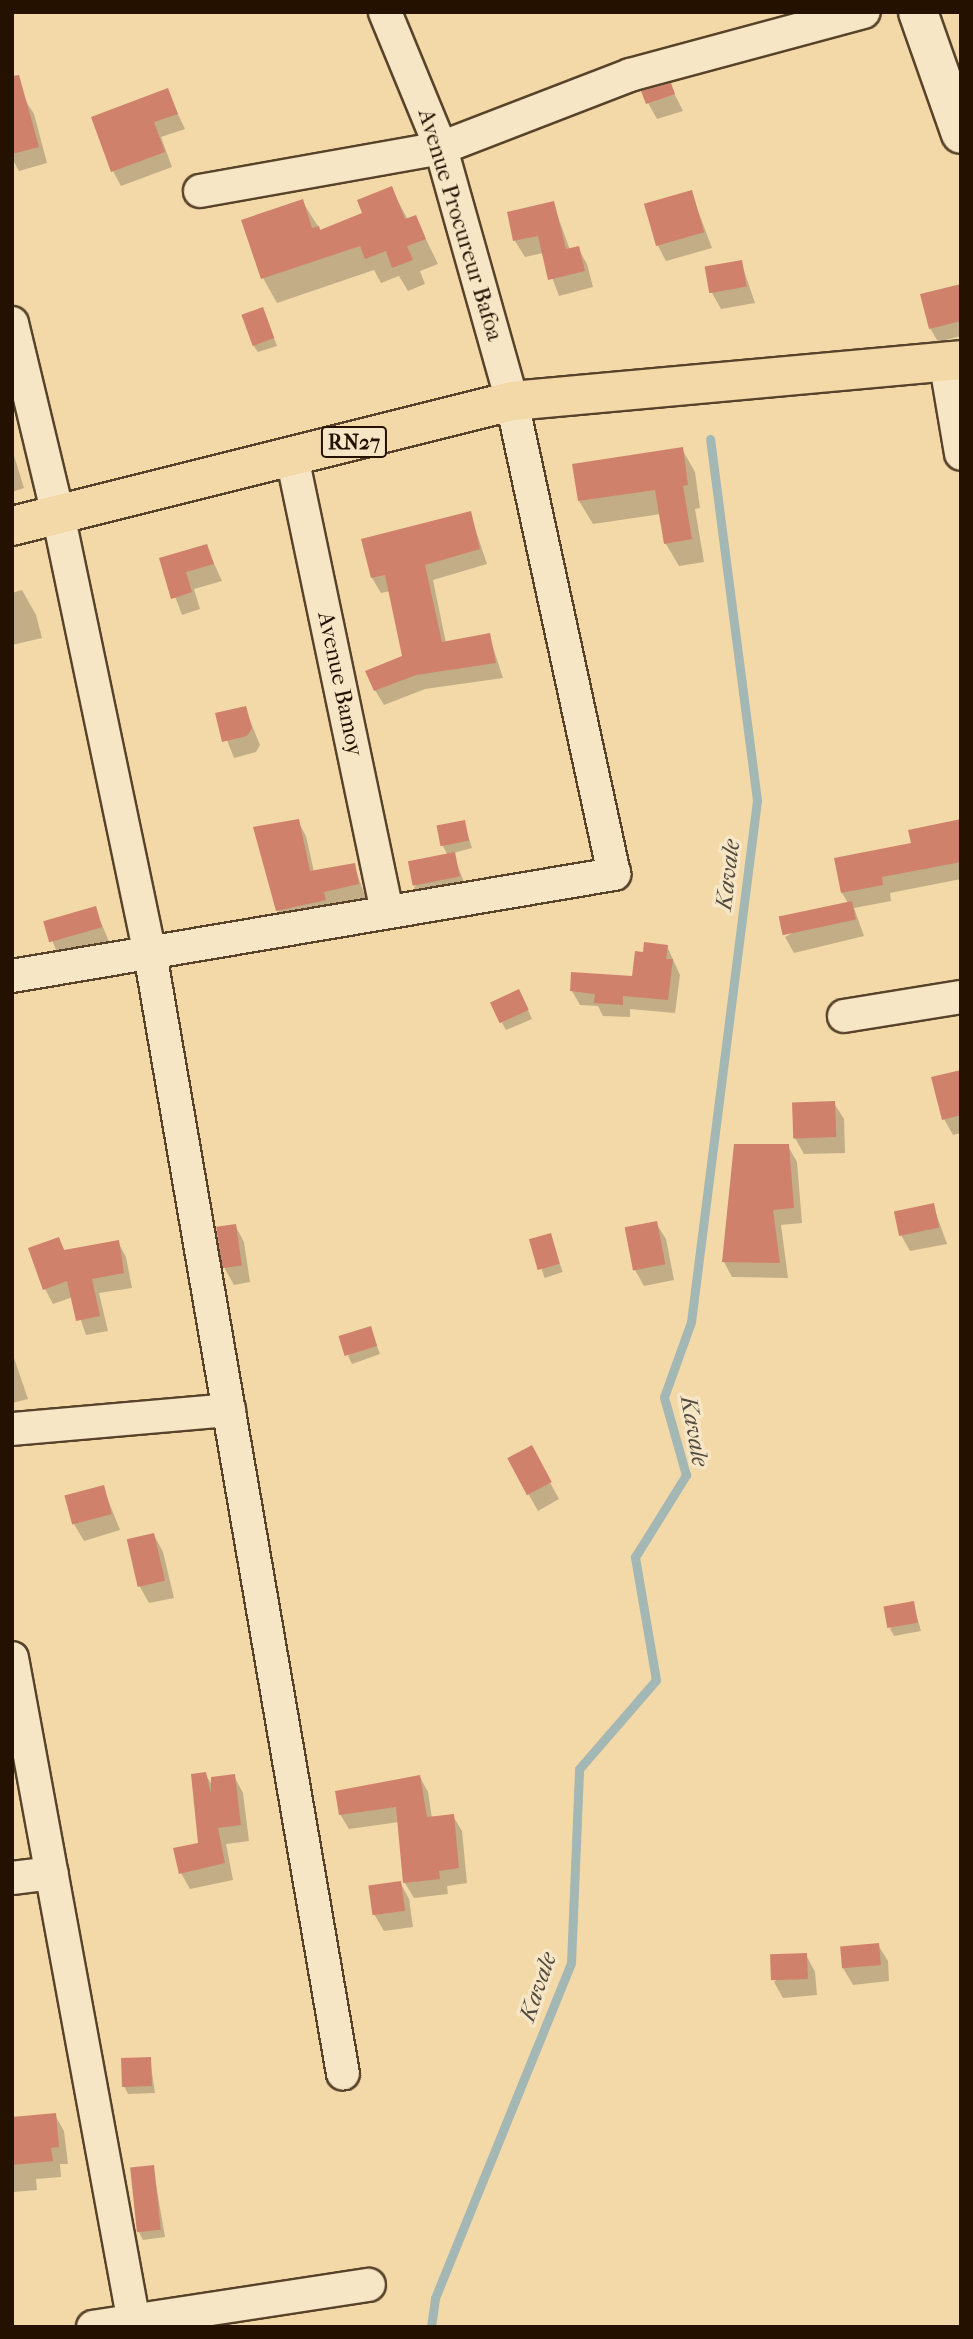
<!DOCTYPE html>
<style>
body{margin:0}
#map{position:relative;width:973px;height:2339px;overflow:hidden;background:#f3d9a8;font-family:"IM FELL French Canon",serif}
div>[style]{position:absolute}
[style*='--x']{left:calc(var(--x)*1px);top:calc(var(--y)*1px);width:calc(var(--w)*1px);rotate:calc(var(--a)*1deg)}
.shadow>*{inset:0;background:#0003;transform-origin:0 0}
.stream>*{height:9px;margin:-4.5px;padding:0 4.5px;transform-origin:4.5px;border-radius:4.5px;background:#a3b7b5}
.building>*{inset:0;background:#d0816b;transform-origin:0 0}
.roads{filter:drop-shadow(2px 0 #58432a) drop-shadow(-2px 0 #58432a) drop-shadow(0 2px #58432a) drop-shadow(0 -2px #58432a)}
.street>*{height:32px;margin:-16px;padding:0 16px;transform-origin:16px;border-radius:16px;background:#f7e6c6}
.secondary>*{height:38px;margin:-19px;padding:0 19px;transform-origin:19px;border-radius:19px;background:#f7e6c6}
.primary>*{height:38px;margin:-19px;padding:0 19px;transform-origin:19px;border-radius:19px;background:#f3d9a8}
span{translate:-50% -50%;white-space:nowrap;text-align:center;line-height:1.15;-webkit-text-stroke:7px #f7e6c6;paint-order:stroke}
.shield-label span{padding:2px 5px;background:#f7e6c6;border:2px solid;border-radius:5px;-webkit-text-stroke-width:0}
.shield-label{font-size:21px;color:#251100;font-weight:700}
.street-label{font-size:23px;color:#251100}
.water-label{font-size:24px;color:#514b3f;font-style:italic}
.frame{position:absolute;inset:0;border:14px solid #251100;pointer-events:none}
</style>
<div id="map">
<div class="shadow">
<div style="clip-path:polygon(670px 85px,683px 111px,657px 119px,648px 103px)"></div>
<div style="clip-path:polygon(167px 91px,185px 129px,161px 137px,172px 167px,121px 186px,113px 171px)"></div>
<div style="clip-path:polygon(24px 98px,34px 114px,47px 163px,19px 171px,12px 158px,12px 101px)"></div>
<div style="clip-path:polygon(391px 188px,408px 220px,415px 217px,438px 264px,420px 271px,425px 284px,408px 291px,399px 276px,381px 283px,374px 270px,277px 303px,263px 278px,302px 201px,321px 231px,364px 214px)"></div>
<div style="clip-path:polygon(691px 192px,712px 248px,666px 261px,657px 244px)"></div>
<div style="clip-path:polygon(553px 203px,570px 250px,578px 248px,587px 264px,593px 287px,559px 296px,543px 253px,525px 257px,515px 241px,509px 214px)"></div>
<div style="clip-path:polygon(741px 262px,755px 303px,721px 309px,712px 293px)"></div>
<div style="clip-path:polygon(961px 285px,961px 336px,938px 342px,930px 328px)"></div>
<div style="clip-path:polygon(263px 309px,277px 346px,258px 352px,253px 345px)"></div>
<div style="clip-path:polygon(12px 449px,24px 488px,12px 492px)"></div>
<div style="clip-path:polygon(682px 449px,695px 472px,700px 508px,695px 509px,704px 562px,679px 566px,666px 544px,661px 514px,593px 524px,579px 501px)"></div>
<div style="clip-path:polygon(470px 513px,487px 564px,433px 580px,446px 643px,489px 635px,503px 678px,425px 689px,384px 705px,375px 690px,404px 657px,390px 591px,381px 593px,372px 578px,363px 540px)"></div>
<div style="clip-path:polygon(206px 546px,222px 581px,194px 589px,200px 609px,182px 615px,161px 559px)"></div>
<div style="clip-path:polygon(22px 590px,36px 615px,42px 638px,12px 645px,12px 593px)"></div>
<div style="clip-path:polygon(245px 708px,260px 745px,256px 752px,234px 758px,217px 715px)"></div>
<div style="clip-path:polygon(298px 821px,306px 836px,314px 872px,354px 865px,366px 899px,331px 906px,286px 925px,278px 910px)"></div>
<div style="clip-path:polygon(961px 821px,961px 879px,890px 893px,891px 901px,854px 908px,864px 936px,794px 953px,785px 937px,848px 903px,842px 893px,913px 845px)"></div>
<div style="clip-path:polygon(464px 822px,472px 848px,453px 853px,468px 893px,424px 903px,414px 887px,448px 856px,443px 846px)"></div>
<div style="clip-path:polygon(95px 908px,110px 944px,60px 959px,45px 924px)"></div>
<div style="clip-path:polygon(667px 946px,680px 975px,675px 1013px,630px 1009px,630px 1017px,603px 1016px,598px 1006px,580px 1005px,572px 991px,634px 978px,645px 954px)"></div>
<div style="clip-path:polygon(523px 999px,532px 1019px,506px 1030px,502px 1023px)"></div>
<div style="clip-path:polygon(961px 1072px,961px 1133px,953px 1135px,944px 1119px)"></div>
<div style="clip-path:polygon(834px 1103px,844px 1119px,845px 1153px,804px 1154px,795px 1138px)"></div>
<div style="clip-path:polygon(788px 1146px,797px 1162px,802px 1223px,781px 1225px,788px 1278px,732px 1277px,724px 1262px)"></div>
<div style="clip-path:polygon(933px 1205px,947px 1244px,910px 1251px,901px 1235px)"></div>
<div style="clip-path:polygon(656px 1223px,666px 1239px,674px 1280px,644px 1286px,635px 1270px)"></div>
<div style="clip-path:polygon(235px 1225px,244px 1242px,250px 1282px,234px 1285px,225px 1269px)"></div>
<div style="left:550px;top:1235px;width:39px;height:19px;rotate:71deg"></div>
<div style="clip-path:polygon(58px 1239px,65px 1251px,118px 1242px,126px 1257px,132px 1288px,99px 1293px,108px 1331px,86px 1335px,73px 1297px,53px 1304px,45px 1289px)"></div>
<div style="clip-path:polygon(370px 1328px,380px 1354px,352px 1364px,348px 1356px)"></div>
<div style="clip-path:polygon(12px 1352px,28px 1399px,12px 1403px)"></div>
<div style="clip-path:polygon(540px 1464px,559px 1499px,538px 1511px,529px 1495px)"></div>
<div style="clip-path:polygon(103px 1487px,120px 1530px,84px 1541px,74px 1524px)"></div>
<div style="clip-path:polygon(154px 1535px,163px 1552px,174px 1598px,149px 1603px,140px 1587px)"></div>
<div style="clip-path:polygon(913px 1603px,921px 1631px,894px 1636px,890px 1629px)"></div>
<div style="clip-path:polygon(205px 1774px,213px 1786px,234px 1776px,243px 1793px,249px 1841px,226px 1844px,233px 1880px,190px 1889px,181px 1873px,200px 1844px)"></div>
<div style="clip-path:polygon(420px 1777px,428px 1792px,432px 1818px,453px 1816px,462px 1831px,467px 1883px,447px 1886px,448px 1894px,414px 1898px,405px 1883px,399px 1822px,349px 1829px,340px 1814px)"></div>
<div style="clip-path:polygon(400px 1882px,409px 1899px,413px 1927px,384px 1931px,374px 1914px)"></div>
<div style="clip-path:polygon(878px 1945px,888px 1961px,889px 1981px,853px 1985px,843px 1968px)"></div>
<div style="clip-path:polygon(806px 1955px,815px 1972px,817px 1995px,783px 1998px,774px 1982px)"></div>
<div style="clip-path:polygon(150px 2059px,155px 2093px,128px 2094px,124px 2086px)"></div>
<div style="clip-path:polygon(55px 2115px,64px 2131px,68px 2164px,60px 2164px,61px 2177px,36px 2179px,37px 2190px,14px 2192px,12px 2119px)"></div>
<div style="clip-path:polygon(153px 2167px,165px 2237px,143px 2240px,139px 2232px)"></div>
</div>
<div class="stream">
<div style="--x:431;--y:2327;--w:29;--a:-82"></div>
<div style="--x:435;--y:2298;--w:362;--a:-67.9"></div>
<div style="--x:571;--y:1963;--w:194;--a:-87.6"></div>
<div style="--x:579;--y:1769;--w:118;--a:-49.1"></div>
<div style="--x:656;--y:1680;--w:125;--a:-99.7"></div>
<div style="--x:635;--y:1557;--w:97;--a:-58.1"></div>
<div style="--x:686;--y:1475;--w:81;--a:-105.8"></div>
<div style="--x:664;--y:1397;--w:80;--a:-70.2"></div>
<div style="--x:691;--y:1322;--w:526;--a:-82.79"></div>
<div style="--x:757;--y:800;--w:364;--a:-97.4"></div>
</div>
<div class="building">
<div style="clip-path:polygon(19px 75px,39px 147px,12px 154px,12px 76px)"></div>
<div style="clip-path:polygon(671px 83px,675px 94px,646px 104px,641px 91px)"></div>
<div style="clip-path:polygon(168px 88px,178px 114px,154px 122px,165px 152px,111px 172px,91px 117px)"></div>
<div style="clip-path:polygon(392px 186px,405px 219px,416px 215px,426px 239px,407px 246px,413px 260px,392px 268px,386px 251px,365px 259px,360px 246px,261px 279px,241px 220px,303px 199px,312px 228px,319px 226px,320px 230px,362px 213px,357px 200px)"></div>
<div style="left:692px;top:190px;width:44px;height:50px;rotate:74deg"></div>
<div style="clip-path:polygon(554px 201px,566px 249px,579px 246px,585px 271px,548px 280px,538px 236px,513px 241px,507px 212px)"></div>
<div style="left:742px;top:260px;width:27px;height:38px;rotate:80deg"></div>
<div style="clip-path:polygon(961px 284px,961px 321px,929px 329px,920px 294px)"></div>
<div style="left:263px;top:307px;width:33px;height:23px;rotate:70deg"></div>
<div style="clip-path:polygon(683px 447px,688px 485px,683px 486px,692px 539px,664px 544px,655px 490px,578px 501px,572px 464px)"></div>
<div style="clip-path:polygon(471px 511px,480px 549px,425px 565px,442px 642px,490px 633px,496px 663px,416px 675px,374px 691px,365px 671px,402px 656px,385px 575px,371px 578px,361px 539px)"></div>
<div style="clip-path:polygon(207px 544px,214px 564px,186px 572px,192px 592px,171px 599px,159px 558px)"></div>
<div style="clip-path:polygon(246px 706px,252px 728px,247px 736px,222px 742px,215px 713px)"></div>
<div style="clip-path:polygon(299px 819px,310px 871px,355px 863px,359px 884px,324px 892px,326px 900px,276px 911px,253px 827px)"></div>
<div style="clip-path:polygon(961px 819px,961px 862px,882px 877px,883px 885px,841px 893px,834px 858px,911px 843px,908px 830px)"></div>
<div style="left:465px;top:820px;width:21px;height:29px;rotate:79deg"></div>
<div style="left:455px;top:852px;width:25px;height:48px;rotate:79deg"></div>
<div style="left:852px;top:901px;width:19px;height:75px;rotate:78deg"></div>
<div style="left:96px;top:906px;width:22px;height:55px;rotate:74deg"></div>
<div style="clip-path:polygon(644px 942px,668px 945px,666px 959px,673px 959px,668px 1000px,623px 996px,623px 1005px,594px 1003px,595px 994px,570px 991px,571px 972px,632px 976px,635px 951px,643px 952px)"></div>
<div style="left:519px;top:989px;width:23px;height:32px;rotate:65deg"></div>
<div style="clip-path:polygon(961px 1070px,961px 1115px,942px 1120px,931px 1077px)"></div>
<div style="left:835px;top:1101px;width:36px;height:43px;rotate:88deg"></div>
<div style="clip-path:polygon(734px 1144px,789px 1144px,794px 1208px,773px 1210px,780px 1263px,722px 1262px)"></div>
<div style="left:934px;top:1203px;width:25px;height:41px;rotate:78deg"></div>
<div style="left:657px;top:1221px;width:44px;height:33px;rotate:79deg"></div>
<div style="left:236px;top:1224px;width:42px;height:20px;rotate:82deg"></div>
<div style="left:551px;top:1233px;width:32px;height:23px;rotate:74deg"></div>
<div style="clip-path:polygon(59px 1237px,64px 1250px,119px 1240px,124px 1273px,92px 1279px,100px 1316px,76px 1321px,67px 1281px,43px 1290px,28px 1248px)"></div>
<div style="left:371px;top:1326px;width:21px;height:34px;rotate:73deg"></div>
<div style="left:532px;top:1445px;width:42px;height:28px;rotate:62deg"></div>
<div style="left:104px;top:1485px;width:30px;height:41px;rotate:75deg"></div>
<div style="left:154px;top:1533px;width:49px;height:28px;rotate:77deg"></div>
<div style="left:914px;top:1601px;width:22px;height:31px;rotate:80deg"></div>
<div style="clip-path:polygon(206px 1772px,211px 1794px,211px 1777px,235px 1774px,241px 1825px,218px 1828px,225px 1863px,179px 1874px,173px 1848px,198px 1843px,191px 1774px)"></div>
<div style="clip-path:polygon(420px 1775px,427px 1817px,454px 1814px,459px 1868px,439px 1871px,440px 1879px,403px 1883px,396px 1807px,339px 1815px,335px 1791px)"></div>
<div style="left:401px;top:1881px;width:30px;height:33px;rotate:82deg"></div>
<div style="left:879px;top:1943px;width:22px;height:39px;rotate:85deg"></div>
<div style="left:807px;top:1953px;width:26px;height:37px;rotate:88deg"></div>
<div style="left:151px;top:2057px;width:29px;height:30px;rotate:88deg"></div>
<div style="clip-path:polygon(56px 2113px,59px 2147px,51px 2148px,53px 2161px,12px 2165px,12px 2117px)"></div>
<div style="left:154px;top:2165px;width:65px;height:24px;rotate:84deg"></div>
</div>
<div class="roads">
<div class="street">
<div style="--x:200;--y:191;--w:245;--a:-10.1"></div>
<div style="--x:441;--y:148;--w:203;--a:-21.1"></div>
<div style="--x:630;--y:75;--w:242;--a:-15.1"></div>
<div style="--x:12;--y:323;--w:196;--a:76.5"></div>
<div style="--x:58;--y:514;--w:449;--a:78.2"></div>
<div style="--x:150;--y:953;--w:1137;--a:80.23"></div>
<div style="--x:945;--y:359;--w:96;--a:80.4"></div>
<div style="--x:292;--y:457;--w:463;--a:78.2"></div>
<div style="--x:12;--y:976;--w:611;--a:-9.62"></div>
<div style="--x:614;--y:874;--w:484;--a:-102.2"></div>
<div style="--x:512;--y:401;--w:263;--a:-105.7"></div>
<div style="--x:441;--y:148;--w:147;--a:-112.4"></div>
<div style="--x:844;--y:1016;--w:119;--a:-9.2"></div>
<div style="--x:12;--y:1429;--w:218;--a:-5"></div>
<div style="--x:12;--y:1658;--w:676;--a:79.6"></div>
<div style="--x:12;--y:1878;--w:40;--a:-7.1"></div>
<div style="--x:93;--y:2327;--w:279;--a:-8.7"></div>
</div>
<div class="secondary">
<div style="--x:918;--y:12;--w:129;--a:70.6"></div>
</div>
<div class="primary">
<div style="--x:12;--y:526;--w:515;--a:-14.04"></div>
<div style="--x:512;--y:401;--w:451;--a:-5.2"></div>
</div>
</div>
<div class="shield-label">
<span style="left:354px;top:442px">RN27</span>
</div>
<div class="street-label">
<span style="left:460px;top:225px;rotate:73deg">Avenue Procureur Bafoa</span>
<span style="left:340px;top:684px;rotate:78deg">Avenue Bamoy</span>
</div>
<div class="water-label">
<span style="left:728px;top:875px;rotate:-83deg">Kavale</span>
<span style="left:694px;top:1431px;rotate:80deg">Kavale</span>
<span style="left:538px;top:1987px;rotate:-71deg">Kavale</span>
</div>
<div class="frame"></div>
</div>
